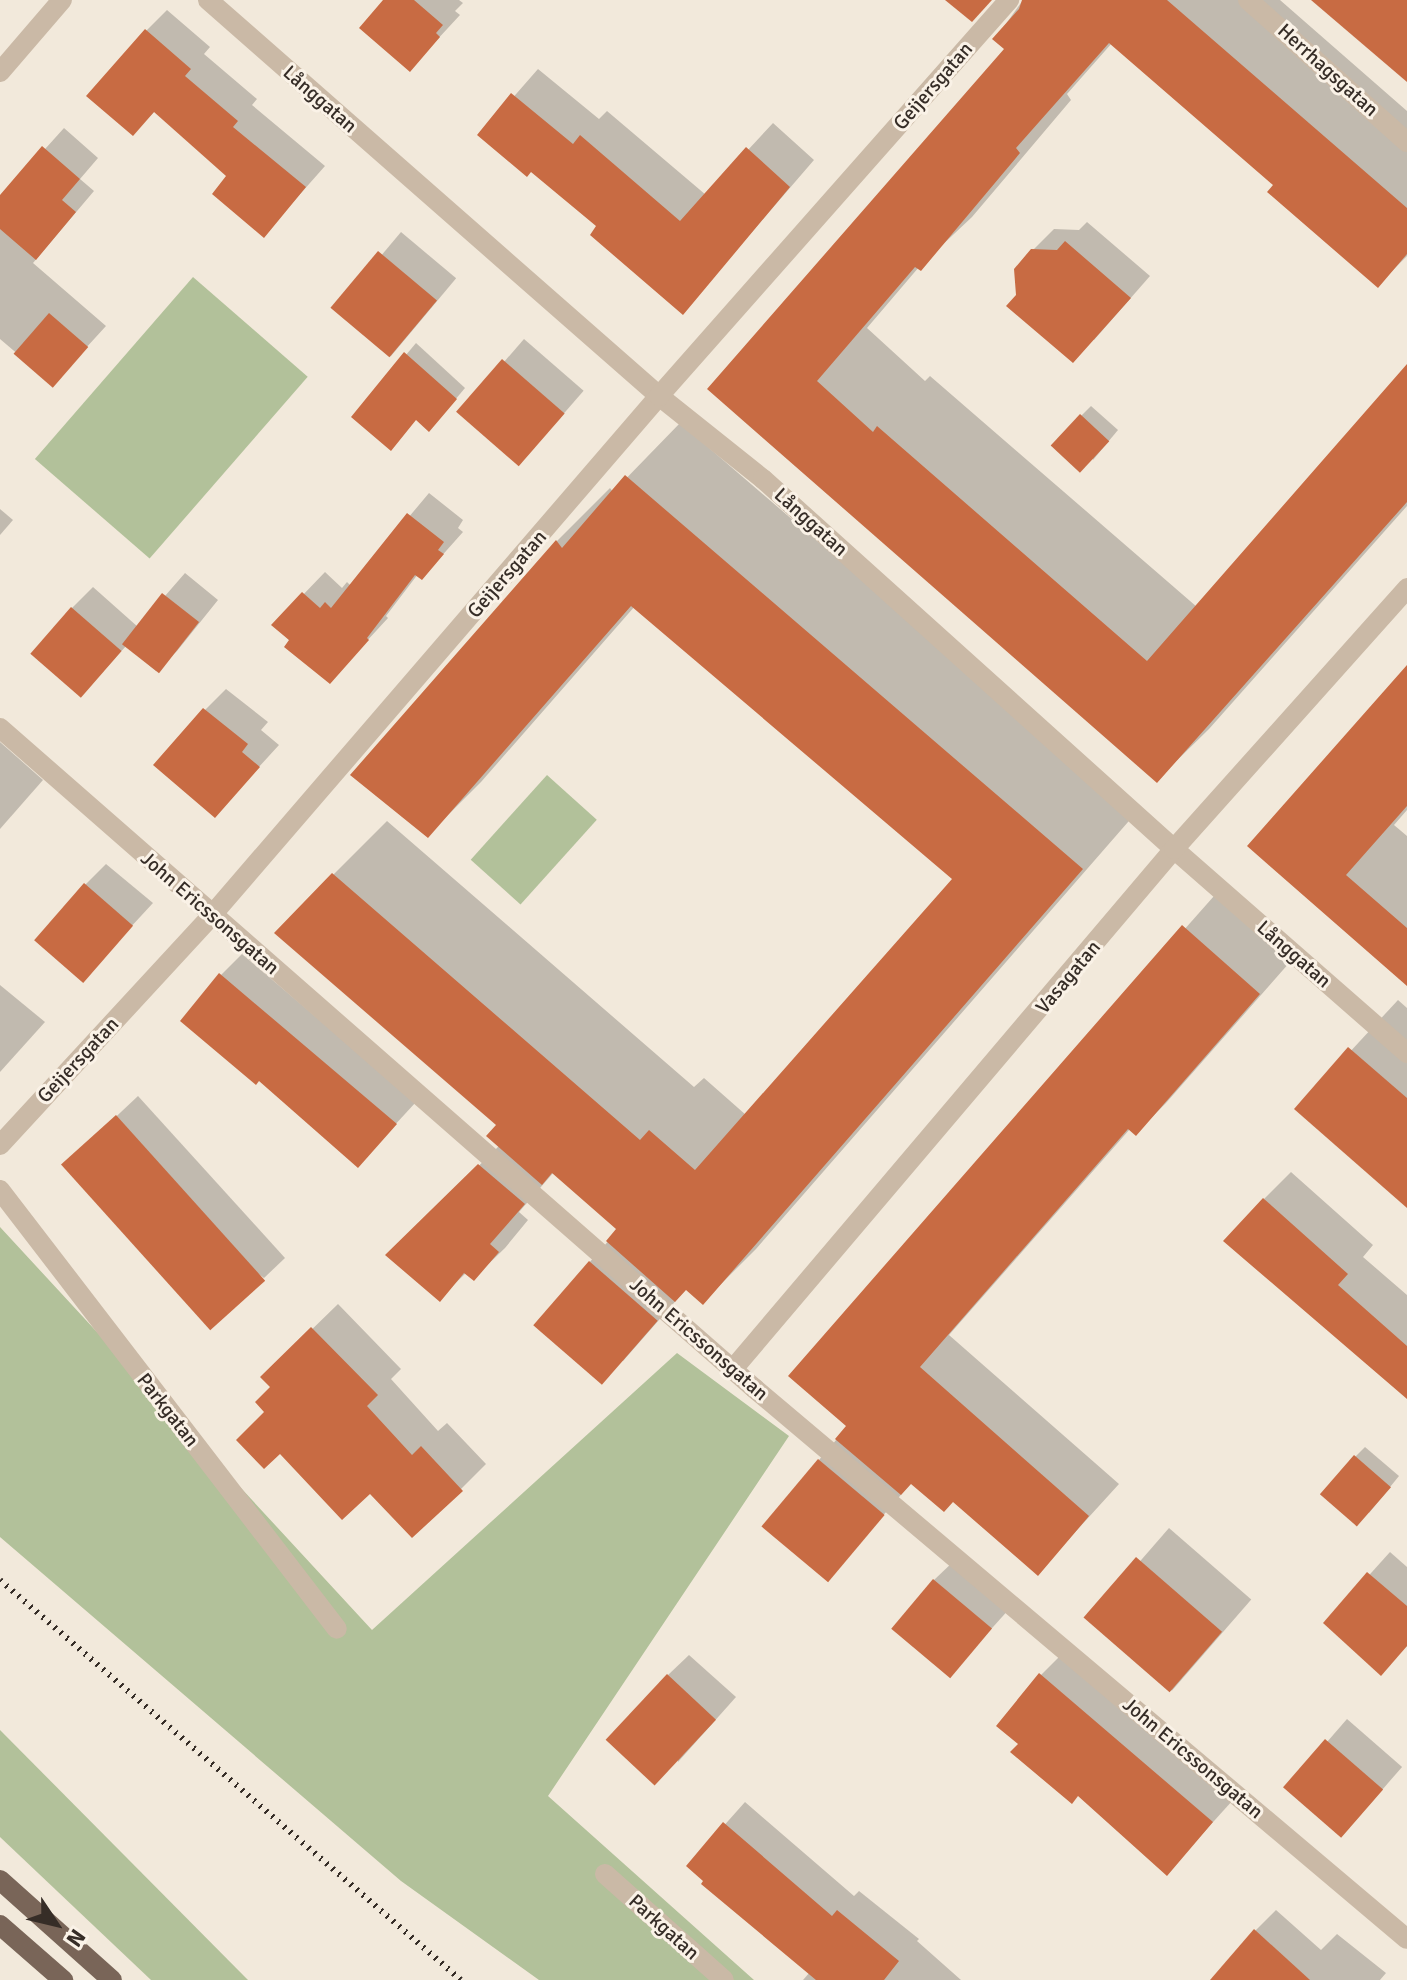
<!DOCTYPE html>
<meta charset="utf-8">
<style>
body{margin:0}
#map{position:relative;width:1407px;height:1980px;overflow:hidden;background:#f2e9db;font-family:Signika,sans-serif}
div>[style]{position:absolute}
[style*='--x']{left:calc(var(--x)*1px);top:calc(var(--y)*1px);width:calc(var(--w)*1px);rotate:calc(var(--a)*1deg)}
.green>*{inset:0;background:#b2c19a;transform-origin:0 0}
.shadow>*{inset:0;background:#0003;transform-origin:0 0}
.building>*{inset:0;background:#c86b43;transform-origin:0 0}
.minor>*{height:20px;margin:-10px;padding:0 10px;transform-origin:10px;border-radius:10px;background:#cab9a6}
.major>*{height:20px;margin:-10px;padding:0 10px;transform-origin:10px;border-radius:10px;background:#796558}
.rail>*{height:6px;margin-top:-3px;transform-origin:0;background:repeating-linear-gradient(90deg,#362d27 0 2px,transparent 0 8px)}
span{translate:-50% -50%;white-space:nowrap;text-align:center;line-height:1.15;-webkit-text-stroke:6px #faf2e7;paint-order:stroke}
.street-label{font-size:20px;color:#362d27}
.north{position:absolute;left:16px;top:1884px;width:80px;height:80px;-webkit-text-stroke:6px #faf2e7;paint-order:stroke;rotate:125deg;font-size:22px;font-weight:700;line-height:32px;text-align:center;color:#362d27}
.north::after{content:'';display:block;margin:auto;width:28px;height:36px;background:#362d27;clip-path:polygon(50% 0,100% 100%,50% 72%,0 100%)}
</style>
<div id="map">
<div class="green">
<div style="left:193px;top:277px;width:152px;height:241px;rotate:41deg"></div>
<div style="left:547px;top:775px;width:67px;height:114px;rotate:42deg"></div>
<div style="clip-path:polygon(0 1227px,372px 1630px,677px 1353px,789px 1436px,548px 1796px,754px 1980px,539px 1980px,401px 1881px,0 1537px)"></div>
<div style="clip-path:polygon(0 1730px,248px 1980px,151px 1980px,0 1837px)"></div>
</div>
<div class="shadow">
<div style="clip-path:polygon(386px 0,459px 0,463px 3px,455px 11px,460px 15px,410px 69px)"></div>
<div style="clip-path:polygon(1023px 0,1280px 0,1407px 111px,1407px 256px,1378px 285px,1276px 185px,1112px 43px,1067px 94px,1071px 100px,972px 217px,919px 267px,867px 328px,925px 381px,930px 376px,1197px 607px,1407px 370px,1407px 506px,1209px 729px,1157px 780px,710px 389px,1007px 49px,995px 39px)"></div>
<div style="clip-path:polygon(167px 10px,210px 47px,204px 54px,257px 99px,252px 105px,325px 166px,264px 235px,229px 176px,155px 111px,133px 133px,146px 31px)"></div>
<div style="clip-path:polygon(538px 69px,599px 119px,607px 111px,706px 195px,773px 123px,814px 160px,683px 312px,599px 226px,532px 170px,480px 135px)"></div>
<div style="clip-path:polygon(64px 128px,98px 158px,80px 179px,94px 191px,33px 263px,106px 326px,53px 384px,0 339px,0 199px)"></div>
<div style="clip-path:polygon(1087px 222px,1150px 276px,1094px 340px,1018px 295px,1032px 251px,1054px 229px,1079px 230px)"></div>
<div style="left:401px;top:232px;width:72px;height:102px;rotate:40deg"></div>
<div style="left:524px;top:339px;width:79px;height:98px;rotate:41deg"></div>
<div style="clip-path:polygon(416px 343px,465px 388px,439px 419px,354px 417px)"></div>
<div style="clip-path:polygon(1091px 406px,1118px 430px,1093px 460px,1081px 416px)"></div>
<div style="clip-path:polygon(680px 423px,1135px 814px,756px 1249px,703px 1302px,687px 1288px,623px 1361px,535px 1324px,619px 1229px,554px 1172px,519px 1212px,528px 1220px,505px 1248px,474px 1278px,467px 1272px,439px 1299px,388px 1255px,500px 1145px,499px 1125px,333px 875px,387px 821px,694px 1087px,704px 1078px,746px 1115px,954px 879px,635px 606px,481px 782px,428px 835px,352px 775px,557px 541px,610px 488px,613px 492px)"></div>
<div style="clip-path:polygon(429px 493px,463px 520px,458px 528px,463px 532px,422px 578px,418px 574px,386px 616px,388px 618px,330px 681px,274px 625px,325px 572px,342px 588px,347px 582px,351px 586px)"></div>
<div style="clip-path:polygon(0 509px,13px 520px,0 535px)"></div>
<div style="clip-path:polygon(185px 573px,218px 600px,177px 651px,156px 671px,126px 646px,81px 696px,72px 608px,93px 587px,138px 627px)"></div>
<div style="clip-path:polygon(1407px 668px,1407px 810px,1394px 825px,1407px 836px,1407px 984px,1250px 846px)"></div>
<div style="clip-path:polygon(226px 689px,268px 722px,261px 730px,279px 745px,215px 815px,205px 710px)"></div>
<div style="clip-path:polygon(0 742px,43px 780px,0 829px)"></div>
<div style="clip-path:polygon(106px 864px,153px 903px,104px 956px,85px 885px)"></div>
<div style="clip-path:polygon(1214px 896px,1290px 962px,1166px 1103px,1136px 1133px,1130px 1129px,949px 1335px,1119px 1484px,1037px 1574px,954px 1500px,912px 1482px,848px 1556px,819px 1460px,848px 1426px,790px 1375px)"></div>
<div style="clip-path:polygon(242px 954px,416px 1102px,358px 1165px,221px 975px)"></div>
<div style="clip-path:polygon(0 985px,45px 1022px,0 1072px)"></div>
<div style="clip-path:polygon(1398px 1000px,1407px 1008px,1407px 1205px,1297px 1109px)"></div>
<div style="clip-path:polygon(138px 1096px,285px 1258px,264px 1278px,86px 1145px)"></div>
<div style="clip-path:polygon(1291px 1172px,1373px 1245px,1363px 1257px,1407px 1295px,1407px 1398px,1264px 1199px)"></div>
<div style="clip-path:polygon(338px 1304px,401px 1369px,391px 1379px,438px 1431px,447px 1423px,486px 1464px,461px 1489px,370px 1491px,267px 1411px,273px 1387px,263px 1377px)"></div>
<div style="clip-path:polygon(1365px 1447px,1399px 1476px,1369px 1513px,1355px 1457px)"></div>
<div style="left:1169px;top:1528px;width:109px;height:121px;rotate:41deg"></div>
<div style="clip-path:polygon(1390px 1552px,1407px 1567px,1407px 1646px,1381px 1673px,1326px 1623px)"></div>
<div style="clip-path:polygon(955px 1560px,1011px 1607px,949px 1676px,934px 1580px)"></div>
<div style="clip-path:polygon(1062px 1654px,1233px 1800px,1167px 1873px,1020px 1744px,1041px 1675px)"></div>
<div style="clip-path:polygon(689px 1655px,736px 1697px,678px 1762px,668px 1675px)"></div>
<div style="left:1347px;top:1719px;width:73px;height:91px;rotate:41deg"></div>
<div style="clip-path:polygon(745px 1802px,854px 1896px,859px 1891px,919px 1939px,917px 1941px,961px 1980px,803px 1980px,810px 1972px,688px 1866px)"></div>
<div style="clip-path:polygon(1276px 1910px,1321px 1950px,1337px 1934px,1386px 1973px,1380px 1980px,1220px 1980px,1255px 1931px)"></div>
</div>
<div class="building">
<div style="clip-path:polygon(383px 0,414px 0,443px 25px,436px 33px,440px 37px,410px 72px,359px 28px)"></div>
<div style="clip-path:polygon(945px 0,992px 0,972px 22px)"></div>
<div style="clip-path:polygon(1022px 0,1167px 0,1407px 208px,1407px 254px,1378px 288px,1267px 192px,1273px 185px,1109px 43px,1016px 148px,1020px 153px,921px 271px,915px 267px,817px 381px,873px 432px,877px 426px,1147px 661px,1407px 364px,1407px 502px,1157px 783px,707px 389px,1004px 49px,992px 39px,1019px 9px)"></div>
<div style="clip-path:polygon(1311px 0,1407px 0,1407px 82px)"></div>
<div style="clip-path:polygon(145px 29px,191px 69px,185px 76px,238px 121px,233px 127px,306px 187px,264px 238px,212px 194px,226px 176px,154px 112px,133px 136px,86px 96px)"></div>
<div style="clip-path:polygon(511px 93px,573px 144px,580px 135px,680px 221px,746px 147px,790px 187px,683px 315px,590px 235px,596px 226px,531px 172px,527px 177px,477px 135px)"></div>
<div style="clip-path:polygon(42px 146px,80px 179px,62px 200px,76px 212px,36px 260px,0 229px,0 195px)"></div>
<div style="clip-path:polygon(1065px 241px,1131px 298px,1073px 363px,1006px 306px,1016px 295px,1014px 269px,1031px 249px,1057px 250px)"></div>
<div style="left:378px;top:251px;width:77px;height:74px;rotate:40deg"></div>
<div style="left:49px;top:313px;width:52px;height:54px;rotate:41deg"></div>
<div style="clip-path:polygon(404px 352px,457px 399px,429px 432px,416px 420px,391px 451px,351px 417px)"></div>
<div style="left:502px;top:359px;width:83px;height:70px;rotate:41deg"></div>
<div style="left:1080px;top:414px;width:40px;height:43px;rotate:43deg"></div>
<div style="clip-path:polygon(625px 475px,1083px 869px,703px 1305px,686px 1290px,675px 1302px,606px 1241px,616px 1229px,552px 1173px,542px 1185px,486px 1136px,496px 1125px,274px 933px,332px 873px,640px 1140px,649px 1130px,695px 1170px,952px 879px,631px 606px,428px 838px,350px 775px,556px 540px,562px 548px)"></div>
<div style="clip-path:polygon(407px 513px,444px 542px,438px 550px,444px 554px,422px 580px,415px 575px,367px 638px,369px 640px,330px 684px,284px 647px,289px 640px,271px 625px,302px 592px,320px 608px,325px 602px,331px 608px)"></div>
<div style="left:162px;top:593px;width:47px;height:65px;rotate:38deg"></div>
<div style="left:71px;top:607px;width:67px;height:62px;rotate:41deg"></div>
<div style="clip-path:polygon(1407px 665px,1407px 806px,1346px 875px,1407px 928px,1407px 986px,1247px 846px)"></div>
<div style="clip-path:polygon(203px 708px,248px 744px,242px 752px,260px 767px,215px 818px,153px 765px)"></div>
<div style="left:84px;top:883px;width:65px;height:76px;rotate:41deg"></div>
<div style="clip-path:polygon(1182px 925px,1260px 994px,1136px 1136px,1128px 1129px,920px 1367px,1089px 1516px,1038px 1576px,953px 1502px,944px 1512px,911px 1484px,901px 1495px,835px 1439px,846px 1426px,788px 1376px)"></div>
<div style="clip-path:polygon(219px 973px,397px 1124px,358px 1168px,259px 1081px,256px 1085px,180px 1021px)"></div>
<div style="clip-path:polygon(1348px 1047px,1407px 1098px,1407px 1208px,1294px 1109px)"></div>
<div style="left:116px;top:1115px;width:223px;height:74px;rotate:48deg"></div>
<div style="clip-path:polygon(478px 1164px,525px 1204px,490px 1244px,499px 1252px,474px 1281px,464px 1273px,440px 1302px,385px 1255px)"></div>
<div style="clip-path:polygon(1263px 1198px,1348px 1274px,1338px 1285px,1407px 1346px,1407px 1399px,1223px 1241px)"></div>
<div style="left:589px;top:1261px;width:91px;height:85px;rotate:41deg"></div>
<div style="clip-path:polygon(311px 1327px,378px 1395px,367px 1406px,412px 1455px,421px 1446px,463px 1491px,412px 1538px,370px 1494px,342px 1520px,280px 1454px,264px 1469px,236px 1440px,264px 1412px,255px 1402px,270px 1387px,260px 1377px)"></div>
<div style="left:1354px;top:1455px;width:49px;height:52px;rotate:41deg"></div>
<div style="left:818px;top:1459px;width:87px;height:88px;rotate:40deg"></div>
<div style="left:1136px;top:1557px;width:114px;height:80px;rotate:41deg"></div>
<div style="clip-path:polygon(1367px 1572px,1407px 1606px,1407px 1646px,1381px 1676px,1323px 1623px)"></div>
<div style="left:933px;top:1579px;width:77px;height:65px;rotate:40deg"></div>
<div style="clip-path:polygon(1039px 1673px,1213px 1822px,1167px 1876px,1078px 1796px,1072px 1804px,1010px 1752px,1018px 1744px,996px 1726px)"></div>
<div style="left:667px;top:1674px;width:67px;height:90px;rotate:43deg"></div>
<div style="left:1325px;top:1739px;width:77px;height:64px;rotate:41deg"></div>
<div style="clip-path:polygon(723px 1822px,832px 1916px,837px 1910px,899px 1961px,884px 1980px,816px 1980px,701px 1884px,703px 1881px,686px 1866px)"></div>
<div style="clip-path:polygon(1254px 1929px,1310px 1980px,1210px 1980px)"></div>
</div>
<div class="minor">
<div style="--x:208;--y:0;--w:600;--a:41.28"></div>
<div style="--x:659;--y:396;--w:133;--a:38.6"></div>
<div style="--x:763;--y:479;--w:553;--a:41.99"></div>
<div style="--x:1174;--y:849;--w:310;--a:41.2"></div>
<div style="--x:1248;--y:0;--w:213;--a:41.8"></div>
<div style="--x:0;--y:72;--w:95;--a:-49.3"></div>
<div style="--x:0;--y:728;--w:1002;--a:41.2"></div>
<div style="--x:754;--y:1388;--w:854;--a:40.16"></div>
<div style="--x:0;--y:1145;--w:313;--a:-47.3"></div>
<div style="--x:212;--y:915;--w:685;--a:-49.26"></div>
<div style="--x:659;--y:396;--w:529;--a:-48.53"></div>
<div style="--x:0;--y:1190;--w:553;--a:52.49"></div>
<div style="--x:733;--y:1369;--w:682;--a:-49.7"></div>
<div style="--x:1174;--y:849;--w:350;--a:-48.2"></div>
<div style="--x:605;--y:1874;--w:159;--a:41.7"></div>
</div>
<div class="major">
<div style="--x:0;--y:1880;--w:150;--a:41.8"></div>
<div style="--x:0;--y:1925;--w:84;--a:41.1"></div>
</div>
<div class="rail">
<div style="--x:0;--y:1580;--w:610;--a:40.95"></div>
</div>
<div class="street-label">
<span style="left:1328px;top:70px;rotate:42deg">Herrhagsgatan</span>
<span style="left:933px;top:86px;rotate:-49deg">Geijersgatan</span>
<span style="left:320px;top:99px;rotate:41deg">Långgatan</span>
<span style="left:811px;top:522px;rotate:42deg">Långgatan</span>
<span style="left:507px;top:574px;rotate:-49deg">Geijersgatan</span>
<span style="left:210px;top:913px;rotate:41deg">John Ericssonsgatan</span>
<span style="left:1294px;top:954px;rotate:41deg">Långgatan</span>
<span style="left:1068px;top:977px;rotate:-50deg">Vasagatan</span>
<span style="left:78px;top:1060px;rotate:-47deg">Geijersgatan</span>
<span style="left:699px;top:1339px;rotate:41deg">John Ericssonsgatan</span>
<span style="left:168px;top:1410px;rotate:52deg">Parkgatan</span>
<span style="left:1193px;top:1758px;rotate:40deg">John Ericssonsgatan</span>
<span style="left:664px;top:1927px;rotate:42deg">Parkgatan</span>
</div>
<div class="north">N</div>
</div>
